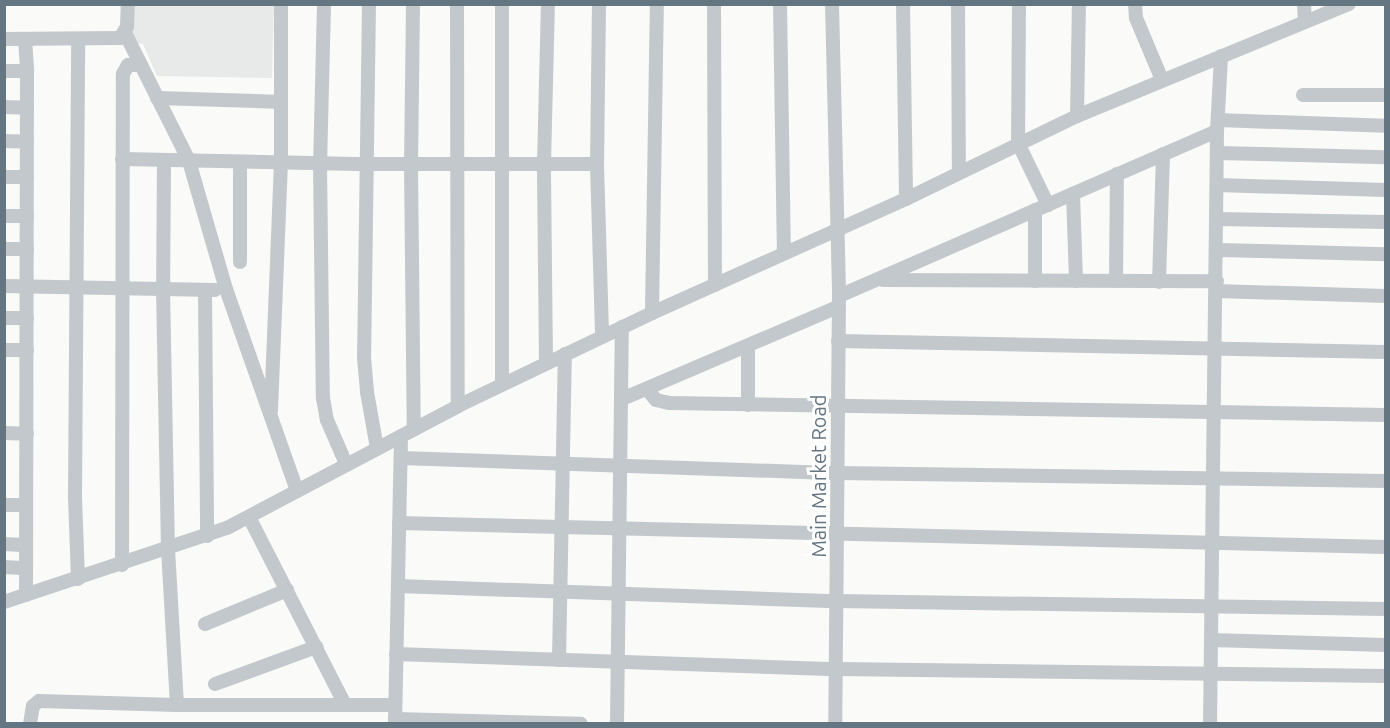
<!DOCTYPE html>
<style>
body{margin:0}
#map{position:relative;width:1390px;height:728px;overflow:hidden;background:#fafaf8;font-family:Ubuntu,sans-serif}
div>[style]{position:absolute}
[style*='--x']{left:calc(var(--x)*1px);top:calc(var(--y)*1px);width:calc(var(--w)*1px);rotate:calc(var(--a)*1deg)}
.built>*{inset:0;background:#e8e9e9}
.minor>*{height:14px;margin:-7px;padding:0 7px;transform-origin:7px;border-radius:7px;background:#c3c8cc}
span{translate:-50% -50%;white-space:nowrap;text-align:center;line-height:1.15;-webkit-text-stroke:6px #fff;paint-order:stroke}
.street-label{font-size:20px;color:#657683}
.frame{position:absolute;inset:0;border:6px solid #657683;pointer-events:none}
</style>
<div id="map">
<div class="built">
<div style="clip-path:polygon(129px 5px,274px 5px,272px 78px,157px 76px,143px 44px,130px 43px)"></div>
</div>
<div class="minor">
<div style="--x:324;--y:4;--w:160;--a:91.4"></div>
<div style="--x:320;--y:164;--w:234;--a:89.3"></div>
<div style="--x:323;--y:398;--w:22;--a:80"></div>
<div style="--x:327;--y:420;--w:48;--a:66.6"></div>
<div style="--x:369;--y:4;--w:353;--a:90.8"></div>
<div style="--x:364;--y:357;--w:35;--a:85"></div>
<div style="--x:367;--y:392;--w:57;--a:79.9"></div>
<div style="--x:413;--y:4;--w:160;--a:90.7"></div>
<div style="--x:411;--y:164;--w:265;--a:89.4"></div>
<div style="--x:457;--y:4;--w:402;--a:89.9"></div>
<div style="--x:599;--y:4;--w:160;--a:90.7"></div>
<div style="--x:597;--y:164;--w:173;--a:88.3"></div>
<div style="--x:714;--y:4;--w:281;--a:89.8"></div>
<div style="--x:780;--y:4;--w:249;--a:89.1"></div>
<div style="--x:832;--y:4;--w:292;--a:88.6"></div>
<div style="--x:839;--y:296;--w:428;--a:90.5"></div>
<div style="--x:903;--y:4;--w:195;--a:89.1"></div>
<div style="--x:958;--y:4;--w:168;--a:89.7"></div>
<div style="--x:1019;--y:4;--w:139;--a:90.4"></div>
<div style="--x:1018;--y:143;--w:69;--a:64.2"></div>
<div style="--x:1135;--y:4;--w:14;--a:86"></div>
<div style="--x:1136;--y:18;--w:67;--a:67.2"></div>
<div style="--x:1304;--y:4;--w:17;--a:87"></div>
<div style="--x:125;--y:33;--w:143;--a:63.4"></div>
<div style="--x:189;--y:161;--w:133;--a:73.9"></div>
<div style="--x:226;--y:289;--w:214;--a:70.6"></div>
<div style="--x:4;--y:39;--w:116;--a:-0.5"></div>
<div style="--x:120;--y:38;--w:13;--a:-58"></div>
<div style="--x:127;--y:27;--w:23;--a:-88"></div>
<div style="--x:25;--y:39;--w:32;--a:86"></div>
<div style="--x:27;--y:71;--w:524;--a:90.11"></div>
<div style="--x:4;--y:71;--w:23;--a:0"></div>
<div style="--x:1303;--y:95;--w:83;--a:0"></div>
<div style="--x:157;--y:98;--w:124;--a:1.8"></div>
<div style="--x:4;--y:107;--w:23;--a:2"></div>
<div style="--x:1077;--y:116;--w:112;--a:-89"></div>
<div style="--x:1218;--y:120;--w:168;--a:2"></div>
<div style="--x:4;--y:141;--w:23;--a:2"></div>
<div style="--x:1217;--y:153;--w:169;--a:1.4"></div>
<div style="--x:122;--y:159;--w:245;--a:1.2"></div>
<div style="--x:367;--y:164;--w:230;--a:0"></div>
<div style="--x:164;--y:161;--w:128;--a:90.4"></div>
<div style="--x:163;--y:289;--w:260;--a:88.9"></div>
<div style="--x:168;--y:549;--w:156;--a:86.7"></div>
<div style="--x:4;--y:177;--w:23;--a:0"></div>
<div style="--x:1217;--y:185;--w:169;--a:1.7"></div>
<div style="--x:1073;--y:194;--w:87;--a:88"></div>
<div style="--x:4;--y:216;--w:23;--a:0"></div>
<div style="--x:1217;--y:219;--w:169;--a:1"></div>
<div style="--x:4;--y:249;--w:23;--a:0"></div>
<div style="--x:1217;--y:250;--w:169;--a:1.4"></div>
<div style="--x:240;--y:262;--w:100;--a:-90"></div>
<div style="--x:883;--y:280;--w:334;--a:0.2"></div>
<div style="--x:1035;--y:281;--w:71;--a:-90"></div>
<div style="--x:1116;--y:281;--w:107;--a:-89.5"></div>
<div style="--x:1159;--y:282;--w:128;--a:-88.2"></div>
<div style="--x:4;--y:286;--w:211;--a:1.1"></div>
<div style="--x:205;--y:290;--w:246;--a:89.5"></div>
<div style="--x:1216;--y:291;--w:170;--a:1.7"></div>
<div style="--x:839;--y:296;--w:412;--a:-23.6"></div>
<div style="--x:652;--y:313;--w:309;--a:-89.1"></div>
<div style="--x:4;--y:318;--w:23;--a:0"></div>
<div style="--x:838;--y:341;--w:548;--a:1.15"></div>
<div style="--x:4;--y:350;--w:23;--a:0"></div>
<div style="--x:546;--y:363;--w:199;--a:-90.6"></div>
<div style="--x:544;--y:164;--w:160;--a:-88.6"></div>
<div style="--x:502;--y:384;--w:380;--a:-90"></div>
<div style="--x:647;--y:389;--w:14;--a:51"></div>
<div style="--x:656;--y:400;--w:13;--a:13"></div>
<div style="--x:669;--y:403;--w:717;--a:0.96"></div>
<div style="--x:622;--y:399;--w:235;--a:-23.1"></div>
<div style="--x:748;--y:405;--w:59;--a:-90"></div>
<div style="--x:271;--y:411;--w:248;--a:-87.7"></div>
<div style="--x:281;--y:163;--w:159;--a:-90"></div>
<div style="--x:4;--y:433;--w:23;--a:2"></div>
<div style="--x:401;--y:458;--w:436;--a:2"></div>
<div style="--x:837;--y:473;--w:549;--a:0.83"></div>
<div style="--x:4;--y:505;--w:22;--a:0"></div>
<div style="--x:249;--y:517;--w:211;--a:62.9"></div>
<div style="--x:399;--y:523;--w:987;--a:1.39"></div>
<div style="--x:4;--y:544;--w:22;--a:3"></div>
<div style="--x:122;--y:565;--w:491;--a:-89.9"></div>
<div style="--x:123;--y:74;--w:10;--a:-61"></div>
<div style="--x:128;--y:65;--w:13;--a:0"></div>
<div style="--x:4;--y:567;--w:22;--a:3"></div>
<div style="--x:78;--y:579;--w:82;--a:-92.1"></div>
<div style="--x:75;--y:497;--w:457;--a:-89.6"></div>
<div style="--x:398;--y:586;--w:438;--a:2"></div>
<div style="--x:836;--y:601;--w:550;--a:0.83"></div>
<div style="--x:4;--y:602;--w:235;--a:-18.4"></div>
<div style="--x:227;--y:528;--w:261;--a:-27.8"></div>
<div style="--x:458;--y:406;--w:215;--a:-25.6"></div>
<div style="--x:652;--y:313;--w:278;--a:-24.2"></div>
<div style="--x:906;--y:199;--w:190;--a:-25.9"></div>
<div style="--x:1077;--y:116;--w:294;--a:-22.4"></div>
<div style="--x:205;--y:624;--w:89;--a:-22.5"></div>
<div style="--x:1211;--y:640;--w:175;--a:1.6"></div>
<div style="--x:396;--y:654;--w:440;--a:2"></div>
<div style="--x:836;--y:669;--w:550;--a:0.73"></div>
<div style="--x:559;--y:660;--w:306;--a:-88.9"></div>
<div style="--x:215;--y:684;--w:108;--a:-20.1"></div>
<div style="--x:395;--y:719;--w:186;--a:1.5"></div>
<div style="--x:30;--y:724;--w:18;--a:-81"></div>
<div style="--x:33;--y:706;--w:8;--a:-40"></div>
<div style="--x:39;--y:701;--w:138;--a:1.7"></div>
<div style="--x:177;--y:705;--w:218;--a:0"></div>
<div style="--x:395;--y:724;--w:288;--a:-88.8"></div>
<div style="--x:617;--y:724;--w:397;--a:-89.3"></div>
<div style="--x:1210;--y:724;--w:593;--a:-89.32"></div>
<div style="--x:1217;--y:131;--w:75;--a:-86.9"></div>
</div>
<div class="street-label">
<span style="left:818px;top:476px;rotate:-90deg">Main Market Road</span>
</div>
<div class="frame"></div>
</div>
